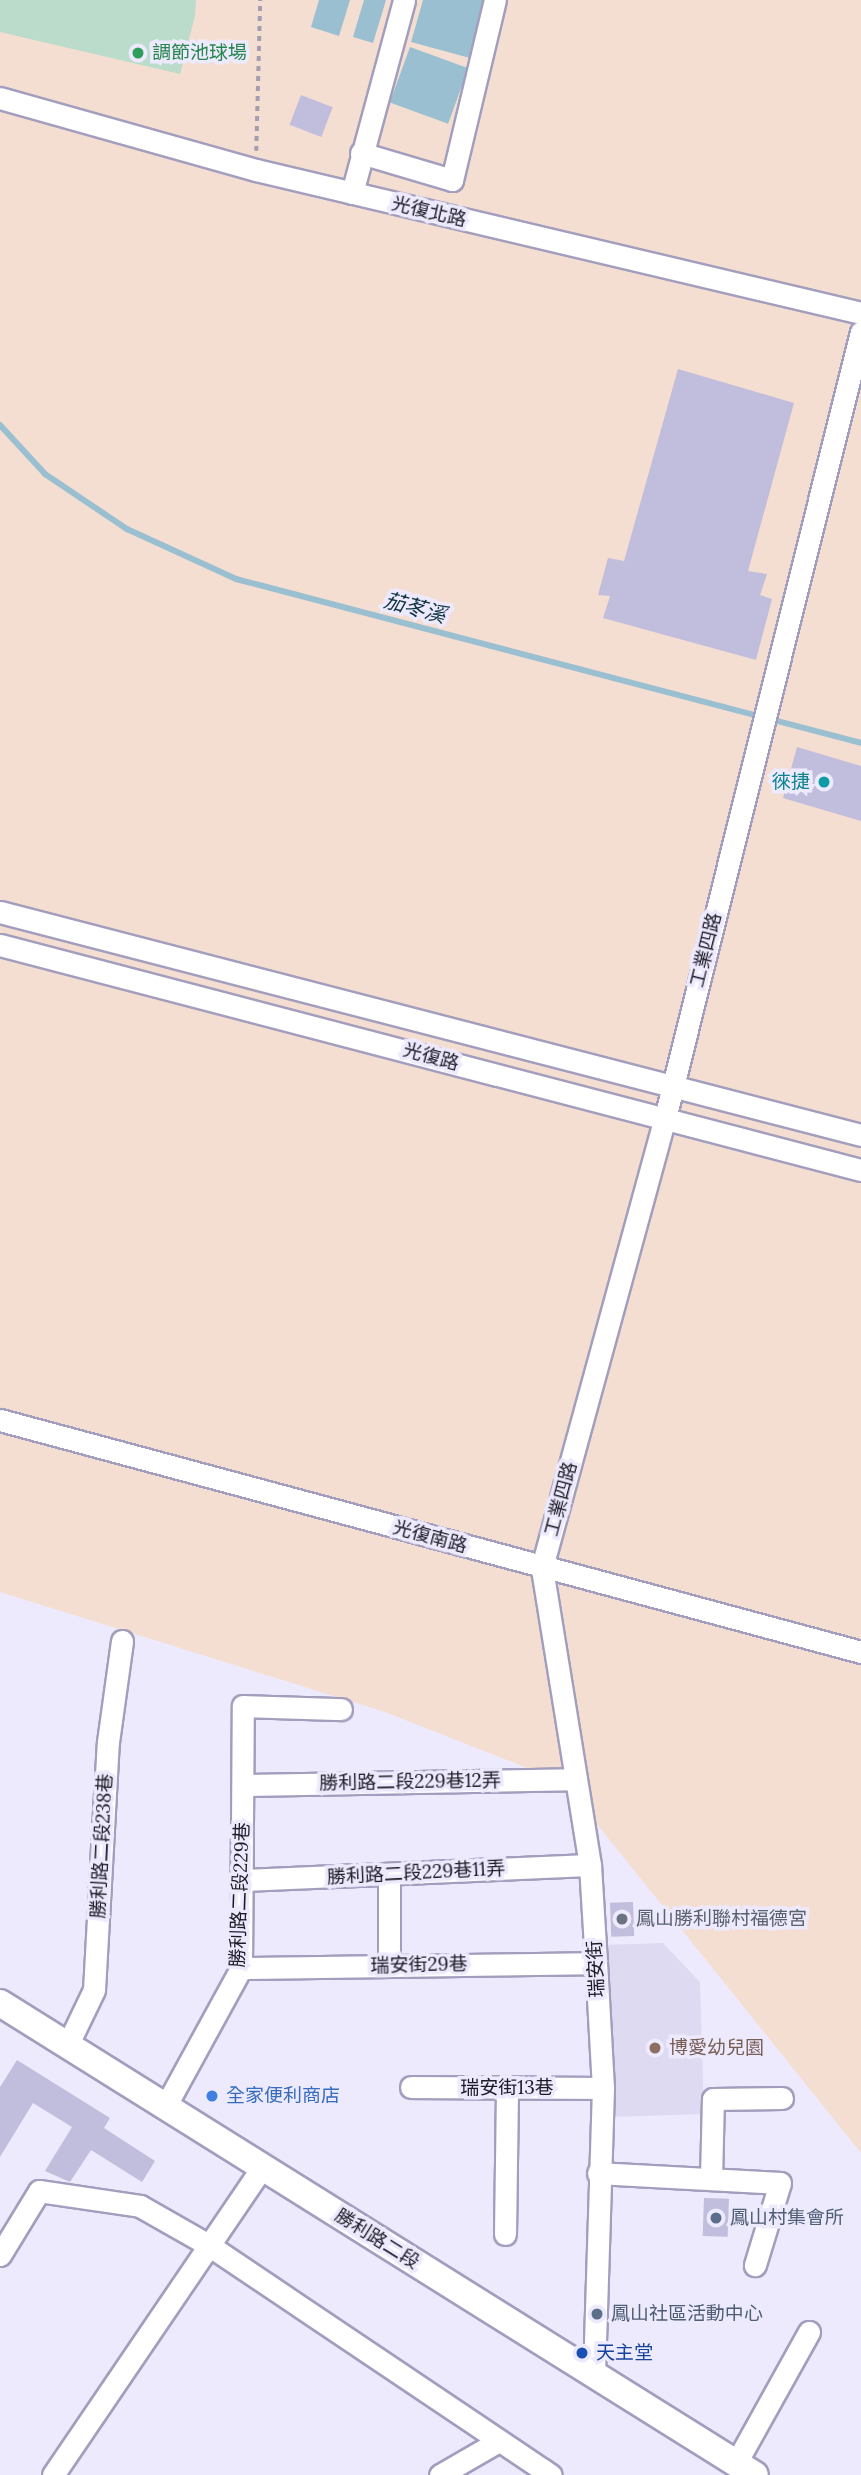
<!DOCTYPE html>
<meta charset="utf-8">
<style>
body{margin:0}
#map{position:relative;width:861px;height:2475px;overflow:hidden;background:#edeafe;font-family:Lora,"Noto Sans TC",serif}
div>[style]{position:absolute}
[style*='--x']{left:calc(var(--x)*1px);top:calc(var(--y)*1px);width:calc(var(--w)*1px);rotate:calc(var(--a)*1deg)}
.industrial>*{inset:0;background:#f4ded1}
.built>*{inset:0;background:#dddaf2}
.green>*{inset:0;background:#bbdcca}
.water>*{inset:0;background:#99bfd1;transform-origin:0 0}
.stream>*{height:6px;margin:-3px;padding:0 3px;transform-origin:3px;border-radius:3px;background:#99bfd1}
.building>*{inset:0;background:#c1bddc;transform-origin:0 0}
.path>*{height:3.5px;margin-top:-1.75px;transform-origin:0;background:repeating-linear-gradient(90deg,#a19eaf 0 5px,transparent 0 10px)}
.roads{filter:drop-shadow(2px 0 #a39ebd) drop-shadow(-2px 0 #a39ebd) drop-shadow(0 2px #a39ebd) drop-shadow(0 -2px #a39ebd)}
.minor>*{height:21px;margin:-10.5px;padding:0 10.5px;transform-origin:10.5px;border-radius:10.5px;background:#fff}
.major>*{height:26px;margin:-13px;padding:0 13px;transform-origin:13px;border-radius:13px;background:#fff}
.dots>*{width:19px;height:19px;translate:-50% -50%;box-sizing:border-box;border:4px solid #edeafe;border-radius:50%}
span{translate:-50% -50%;white-space:nowrap;text-align:center;line-height:1.15;-webkit-text-stroke:7px #edeafe;paint-order:stroke}
.leisure-label{font-size:19px;color:#27864d}
.left{translate:0 -50%;text-align:left}
.street-label{font-size:19px;color:#1d1b26}
.culture-label{font-size:19px;color:#0d838f}
.right{translate:-100% -50%;text-align:right}
.worship-label{font-size:19px;color:#5b616d}
.education-label{font-size:19px;color:#785e54}
.shop-label{font-size:19px;color:#366cbe}
.service-label{font-size:19px;color:#4e5e75}
.transit-label{font-size:19px;color:#164399}
.water-label{font-size:21px;color:#103240;font-style:italic}
</style>
<div id="map">
<div class="industrial">
<div style="clip-path:polygon(0 0,861px 0,861px 2153px,563px 1782px,385px 1712px,0 1592px)"></div>
</div>
<div class="built">
<div style="clip-path:polygon(663px 1943px,700px 1982px,704px 2114px,610px 2117px,604px 1945px)"></div>
</div>
<div class="green">
<div style="clip-path:polygon(0 0,196px 0,195px 16px,180px 74px,0 32px)"></div>
</div>
<div class="water">
<div style="clip-path:polygon(319px 0,350px 0,339px 36px,311px 27px)"></div>
<div style="clip-path:polygon(364px 0,386px 0,373px 43px,353px 37px)"></div>
<div style="clip-path:polygon(423px 0,486px 0,470px 58px,411px 42px)"></div>
<div style="left:410px;top:47px;width:62px;height:59px;rotate:20deg"></div>
</div>
<div class="stream">
<div style="--x:0;--y:425;--w:67;--a:47.4"></div>
<div style="--x:45;--y:474;--w:99;--a:33.9"></div>
<div style="--x:127;--y:529;--w:120;--a:24.6"></div>
<div style="--x:236;--y:579;--w:646;--a:14.7"></div>
</div>
<div class="building">
<div style="left:301px;top:95px;width:34px;height:32px;rotate:21deg"></div>
<div style="clip-path:polygon(678px 369px,794px 403px,748px 571px,767px 574px,760px 595px,772px 599px,756px 660px,603px 618px,610px 596px,598px 595px,608px 558px,624px 561px)"></div>
<div style="clip-path:polygon(797px 747px,861px 766px,861px 821px,783px 798px)"></div>
<div style="left:633px;top:1902px;width:34px;height:23px;rotate:88deg"></div>
<div style="clip-path:polygon(17px 2060px,110px 2118px,104px 2128px,155px 2161px,142px 2182px,91px 2150px,70px 2182px,45px 2171px,72px 2127px,33px 2103px,0 2157px,0 2087px)"></div>
<div style="left:704px;top:2198px;width:25px;height:38px;rotate:2deg"></div>
</div>
<div class="path">
<div style="--x:256;--y:151;--w:151;--a:-88.5"></div>
</div>
<div class="roads">
<div class="minor">
<div style="--x:0;--y:98;--w:266;--a:15.7"></div>
<div style="--x:256;--y:170;--w:622;--a:13.3"></div>
<div style="--x:361;--y:153;--w:95;--a:16.5"></div>
<div style="--x:452;--y:180;--w:185;--a:-76.6"></div>
<div style="--x:352;--y:193;--w:200;--a:-74.9"></div>
<div style="--x:0;--y:912;--w:889;--a:14.52"></div>
<div style="--x:0;--y:945;--w:890;--a:14.65"></div>
<div style="--x:0;--y:1420;--w:892;--a:15.08"></div>
<div style="--x:243;--y:1785;--w:333;--a:-1"></div>
<div style="--x:243;--y:1880;--w:347;--a:-2.5"></div>
<div style="--x:389;--y:1966;--w:91;--a:-90"></div>
<div style="--x:241;--y:1968;--w:355;--a:-0.8"></div>
<div style="--x:67;--y:2046;--w:62;--a:-64.3"></div>
<div style="--x:94;--y:1990;--w:248;--a:-86.8"></div>
<div style="--x:108;--y:1742;--w:102;--a:-82.1"></div>
<div style="--x:411;--y:2087;--w:192;--a:0.3"></div>
<div style="--x:165;--y:2107;--w:158;--a:-61.3"></div>
<div style="--x:241;--y:1968;--w:262;--a:-89.6"></div>
<div style="--x:243;--y:1706;--w:98;--a:1.8"></div>
<div style="--x:598;--y:2173;--w:182;--a:3.1"></div>
<div style="--x:780;--y:2183;--w:86;--a:107"></div>
<div style="--x:711;--y:2179;--w:80;--a:-88.6"></div>
<div style="--x:713;--y:2099;--w:69;--a:-0.8"></div>
<div style="--x:505;--y:2234;--w:147;--a:-89.2"></div>
<div style="--x:0;--y:2255;--w:75;--a:-58.6"></div>
<div style="--x:39;--y:2191;--w:102;--a:8.4"></div>
<div style="--x:140;--y:2206;--w:77;--a:29.6"></div>
<div style="--x:207;--y:2244;--w:414;--a:33.9"></div>
<div style="--x:594;--y:2374;--w:286;--a:-88.2"></div>
<div style="--x:603;--y:2088;--w:125;--a:-93.2"></div>
<div style="--x:596;--y:1963;--w:98;--a:-93.5"></div>
<div style="--x:590;--y:1865;--w:302;--a:-99.2"></div>
<div style="--x:542;--y:1567;--w:466;--a:-74.7"></div>
<div style="--x:665;--y:1118;--w:810;--a:-76"></div>
<div style="--x:736;--y:2463;--w:150;--a:-60.9"></div>
<div style="--x:53;--y:2475;--w:371;--a:-55.8"></div>
<div style="--x:440;--y:2475;--w:68;--a:-30"></div>
</div>
<div class="major">
<div style="--x:0;--y:2003;--w:890;--a:32.01"></div>
</div>
</div>
<div class="dots">
<div style="left:138px;top:53px;background:#2e9e5b"></div>
<div style="left:824px;top:782px;background:#0f9aa8"></div>
<div style="left:622px;top:1919px;background:#6b7280"></div>
<div style="left:655px;top:2048px;background:#8d6e63"></div>
<div style="left:212px;top:2096px;background:#3f7fe0"></div>
<div style="left:716px;top:2218px;background:#5c6f8a"></div>
<div style="left:597px;top:2314px;background:#5c6f8a"></div>
<div style="left:582px;top:2353px;background:#1a4fb4"></div>
</div>
<div class="leisure-label">
<span class="left" style="left:152px;top:53px">調節池球場</span>
</div>
<div class="street-label">
<span style="left:429px;top:212px;rotate:13deg">光復北路</span>
<span style="left:706px;top:950px;rotate:-76deg">工業四路</span>
<span style="left:431px;top:1057px;rotate:15deg">光復路</span>
<span style="left:561px;top:1499px;rotate:-75deg">工業四路</span>
<span style="left:430px;top:1537px;rotate:15deg">光復南路</span>
<span style="left:410px;top:1782px;rotate:-1deg">勝利路二段229巷12弄</span>
<span style="left:102px;top:1846px;rotate:-87deg">勝利路二段238巷</span>
<span style="left:416px;top:1873px;rotate:-3deg">勝利路二段229巷11弄</span>
<span style="left:240px;top:1895px;rotate:-88deg">勝利路二段229巷</span>
<span style="left:419px;top:1965px;rotate:-1deg">瑞安街29巷</span>
<span style="left:596px;top:1969px;rotate:-93deg">瑞安街</span>
<span style="left:507px;top:2088px">瑞安街13巷</span>
<span style="left:377px;top:2239px;rotate:32deg">勝利路二段</span>
</div>
<div class="culture-label">
<span class="right" style="left:810px;top:782px">徠捷</span>
</div>
<div class="worship-label">
<span class="left" style="left:636px;top:1919px">鳳山勝利聯村福德宮</span>
</div>
<div class="education-label">
<span class="left" style="left:669px;top:2048px">博愛幼兒園</span>
</div>
<div class="shop-label">
<span class="left" style="left:226px;top:2096px">全家便利商店</span>
</div>
<div class="service-label">
<span class="left" style="left:730px;top:2218px">鳳山村集會所</span>
<span class="left" style="left:611px;top:2314px">鳳山社區活動中心</span>
</div>
<div class="transit-label">
<span class="left" style="left:596px;top:2353px">天主堂</span>
</div>
<div class="water-label">
<span style="left:415px;top:608px;rotate:15deg">茄苳溪</span>
</div>
</div>
